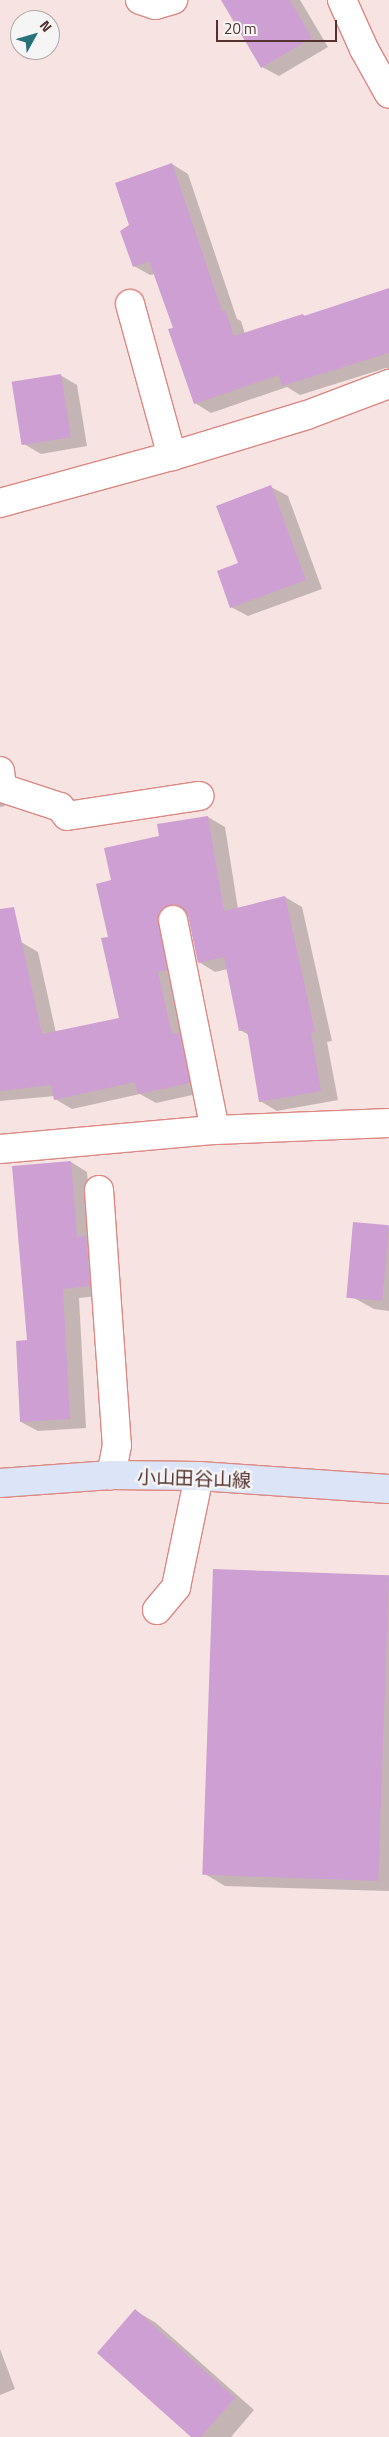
<!DOCTYPE html>
<meta charset="utf-8">
<style>
body{margin:0}
#map{position:relative;width:389px;height:2437px;overflow:hidden;background:#f6e3e2;font-family:"Titillium Web","Noto Sans JP",sans-serif}
div>[style]{position:absolute}
[style*='--x']{left:calc(var(--x)*1px);top:calc(var(--y)*1px);width:calc(var(--w)*1px);rotate:calc(var(--a)*1deg)}
.shadow>*{inset:0;background:#0003}
.building>*{inset:0;background:#ce9fd2;transform-origin:0 0}
.roads{filter:drop-shadow(1px 0 #dc8883) drop-shadow(-1px 0 #dc8883) drop-shadow(0 1px #dc8883) drop-shadow(0 -1px #dc8883)}
.minor>*{height:28px;margin:-14px;padding:0 14px;transform-origin:14px;border-radius:14px;background:#fff}
.major>*{height:28px;margin:-14px;padding:0 14px;transform-origin:14px;border-radius:14px;background:#dce5f8}
span{translate:-50% -50%;white-space:nowrap;text-align:center;line-height:1.15;-webkit-text-stroke:4.5px #f5f5f5;paint-order:stroke}
.street-label{font-size:19px;color:#55322f}
.north{position:absolute;left:10px;top:10px;width:50px;height:50px;box-sizing:border-box;background:#f5f5f5;border:1px solid #b5a7a6;border-radius:50%;rotate:51deg;font-size:14px;font-weight:700;line-height:20px;text-align:center;color:#55322f}
.north::after{content:'';display:block;margin:auto;width:18px;height:22px;background:#277178;clip-path:polygon(50% 0,100% 100%,50% 72%,0 100%)}
.scale{position:absolute;left:216px;top:20px;width:121px;height:22px;box-sizing:border-box;border:2px solid #55322f;border-top:0;padding-left:6px;font-size:15px;line-height:18px;white-space:nowrap;color:#55322f;-webkit-text-stroke:4px #f5f5f5;paint-order:stroke}
</style>
<div id="map">
<div class="shadow">
<div style="clip-path:polygon(233px 0,300px 0,328px 47px,279px 76px,262px 67px)"></div>
<div style="clip-path:polygon(172px 164px,188px 174px,237px 319px,241px 321px,245px 334px,303px 315px,306px 317px,389px 289px,389px 369px,386px 368px,300px 395px,287px 387px,211px 413px,195px 403px,174px 328px,155px 274px,150px 275px,134px 266px,130px 226px)"></div>
<div style="clip-path:polygon(60px 375px,77px 385px,87px 446px,41px 454px,24px 444px)"></div>
<div style="clip-path:polygon(271px 487px,288px 496px,322px 589px,248px 616px,231px 607px,239px 564px)"></div>
<div style="clip-path:polygon(0 761px,5px 806px,0 807px)"></div>
<div style="clip-path:polygon(208px 817px,225px 827px,238px 909px,285px 897px,302px 907px,332px 1041px,327px 1042px,338px 1100px,277px 1111px,260px 1101px,249px 1035px,240px 1030px,228px 969px,215px 972px,199px 962px,188px 913px,180px 917px,206px 1092px,156px 1103px,140px 1094px,72px 1109px,55px 1099px,55px 1096px,0 1101px,0 947px,21px 942px,38px 952px,56px 1033px,121px 1019px,109px 938px,113px 881px,161px 837px)"></div>
<div style="clip-path:polygon(71px 1162px,87px 1172px,93px 1242px,106px 1295px,79px 1298px,86px 1428px,38px 1431px,21px 1422px)"></div>
<div style="clip-path:polygon(389px 1226px,389px 1311px,374px 1309px,354px 1298px)"></div>
<div style="clip-path:polygon(389px 1576px,389px 1891px,225px 1886px,205px 1874px)"></div>
<div style="clip-path:polygon(136px 2311px,156px 2323px,254px 2410px,231px 2437px,193px 2437px)"></div>
<div style="clip-path:polygon(0 2349px,15px 2389px,0 2395px)"></div>
</div>
<div class="building">
<div style="clip-path:polygon(221px 0,290px 0,312px 38px,261px 68px)"></div>
<div style="clip-path:polygon(172px 163px,222px 311px,225px 310px,234px 336px,303px 314px,304px 316px,389px 288px,389px 353px,282px 386px,279px 375px,194px 404px,168px 329px,173px 328px,149px 261px,133px 267px,120px 231px,129px 225px,115px 183px)"></div>
<div style="left:61px;top:374px;width:64px;height:50px;rotate:81deg"></div>
<div style="clip-path:polygon(271px 485px,306px 580px,230px 608px,217px 571px,238px 563px,216px 506px)"></div>
<div style="clip-path:polygon(208px 816px,224px 911px,285px 896px,315px 1032px,311px 1033px,321px 1091px,259px 1102px,247px 1030px,239px 1031px,224px 957px,198px 963px,188px 916px,185px 910px,178px 905px,170px 905px,163px 908px,158px 915px,167px 970px,158px 972px,172px 1034px,180px 1033px,190px 1083px,138px 1094px,135px 1082px,54px 1100px,51px 1085px,0 1091px,0 909px,14px 907px,42px 1034px,119px 1018px,101px 938px,108px 937px,96px 884px,111px 880px,104px 848px,159px 836px,157px 824px)"></div>
<div style="clip-path:polygon(71px 1161px,77px 1237px,86px 1236px,90px 1286px,63px 1289px,70px 1419px,20px 1422px,16px 1341px,27px 1340px,12px 1166px)"></div>
<div style="left:353px;top:1222px;width:36px;height:76px;rotate:5deg"></div>
<div style="left:213px;top:1569px;width:176px;height:306px;rotate:2deg"></div>
<div style="clip-path:polygon(135px 2309px,235px 2398px,201px 2437px,191px 2437px,97px 2353px)"></div>
</div>
<div class="roads">
<div class="minor">
<div style="--x:140;--y:0;--w:16;--a:18"></div>
<div style="--x:155;--y:5;--w:19;--a:-16"></div>
<div style="--x:342;--y:0;--w:54;--a:65.8"></div>
<div style="--x:364;--y:49;--w:51;--a:60.9"></div>
<div style="--x:130;--y:304;--w:158;--a:74.6"></div>
<div style="--x:0;--y:503;--w:178;--a:-15.3"></div>
<div style="--x:172;--y:456;--w:141;--a:-16.9"></div>
<div style="--x:307;--y:415;--w:88;--a:-20.7"></div>
<div style="--x:0;--y:771;--w:17;--a:83"></div>
<div style="--x:2;--y:788;--w:61;--a:18.1"></div>
<div style="--x:60;--y:807;--w:11;--a:52"></div>
<div style="--x:67;--y:816;--w:134;--a:-8.6"></div>
<div style="--x:173;--y:920;--w:214;--a:78.7"></div>
<div style="--x:0;--y:1149;--w:216;--a:-5.1"></div>
<div style="--x:215;--y:1130;--w:174;--a:-2.3"></div>
<div style="--x:99;--y:1190;--w:256;--a:86"></div>
<div style="--x:117;--y:1445;--w:31;--a:101"></div>
<div style="--x:157;--y:1610;--w:30;--a:-50"></div>
<div style="--x:176;--y:1587;--w:113;--a:-78.3"></div>
</div>
<div class="major">
<div style="--x:0;--y:1483;--w:111;--a:-4.1"></div>
<div style="--x:111;--y:1475;--w:88;--a:0.7"></div>
<div style="--x:199;--y:1476;--w:190;--a:3.9"></div>
</div>
</div>
<div class="street-label">
<span style="left:194px;top:1478px;rotate:2deg">小山田谷山線</span>
</div>
<div class="north">N</div>
<div class="scale">20 m</div>
</div>
